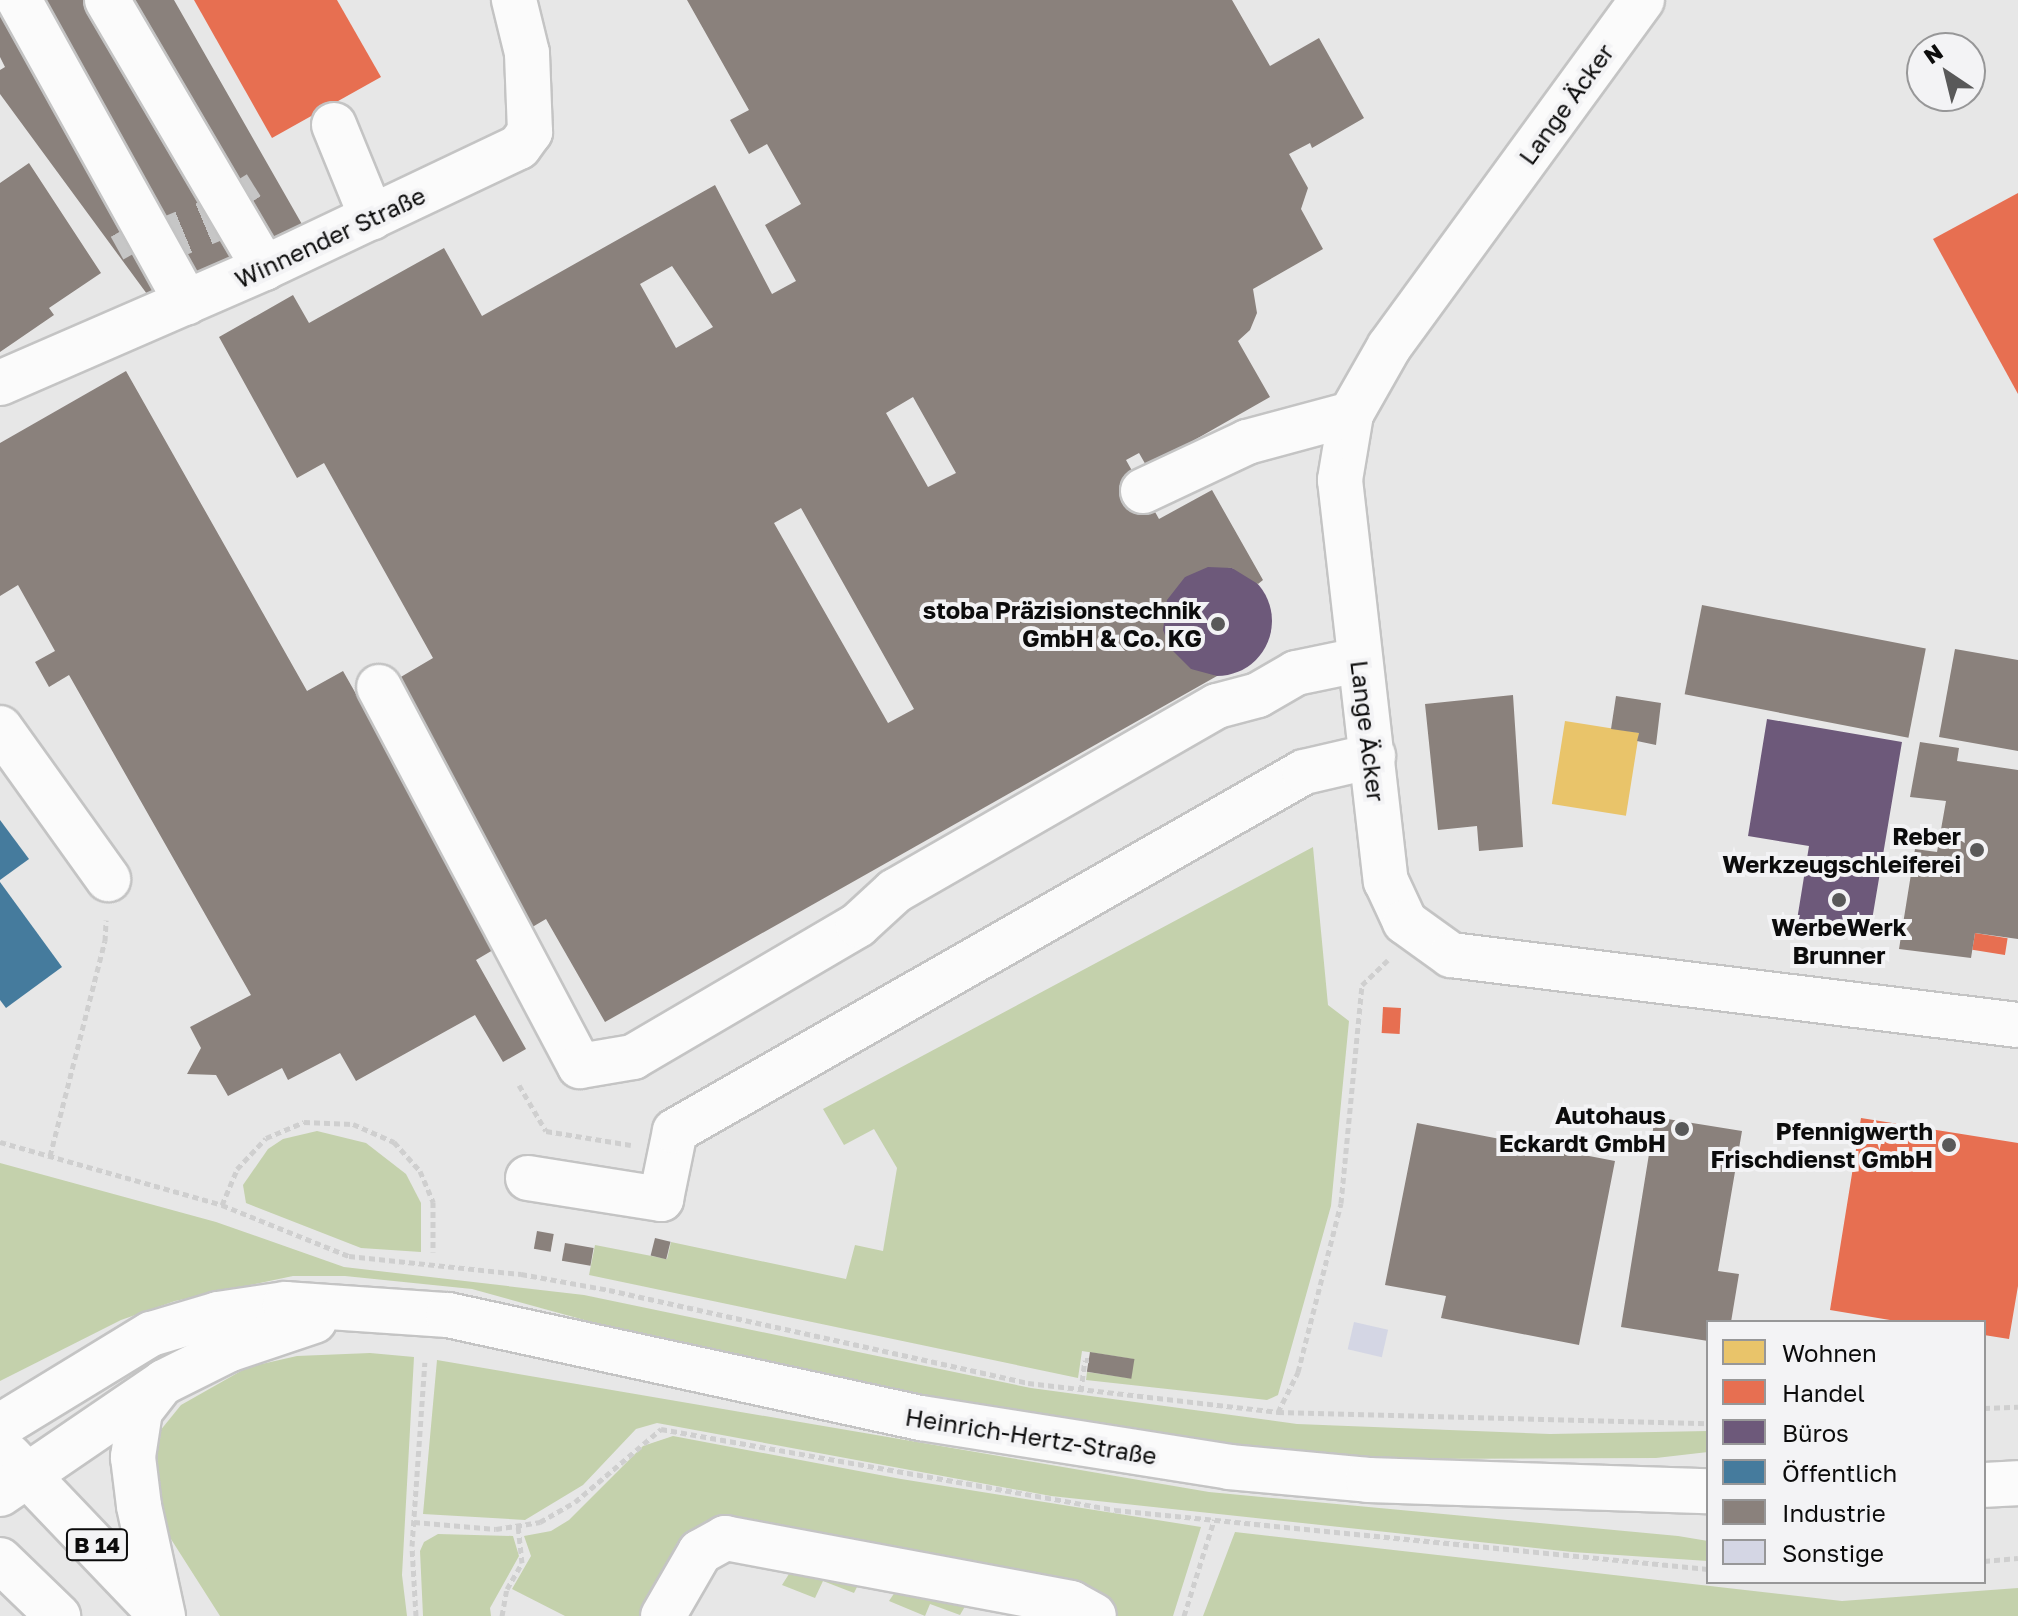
<!DOCTYPE html>
<meta charset="utf-8">
<style>
body{margin:0}
#map{position:relative;width:2018px;height:1616px;overflow:hidden;background:#e7e7e7;font-family:"Golos Text",sans-serif}
div>[style]{position:absolute}
[style*='--x']{left:calc(var(--x)*1px);top:calc(var(--y)*1px);width:calc(var(--w)*1px);rotate:calc(var(--a)*1deg)}
.green>*{inset:0;background:#c4d1ac}
.homes>*{inset:0;background:#e9c46a;transform-origin:0 0}
.shops>*{inset:0;background:#e76f51;transform-origin:0 0}
.offices>*{inset:0;background:#6d597a}
.round{border-radius:50%}
.public>*{inset:0;background:#457b9d}
.industry>*{inset:0;background:#8a817c;transform-origin:0 0}
.building>*{inset:0;background:#d4d6e4;transform-origin:0 0}
.minor-tunnel>*{height:44px;margin-top:-22px;transform-origin:0;background:repeating-linear-gradient(90deg,#c6c6c6 0 44px,transparent 0 66px)}
.path>*{height:5px;margin-top:-2.5px;transform-origin:0;background:repeating-linear-gradient(90deg,#cfcfcf 0 6px,transparent 0 10px)}
.roads{filter:drop-shadow(2px 0 #c4c4c4) drop-shadow(-2px 0 #c4c4c4) drop-shadow(0 2px #c4c4c4) drop-shadow(0 -2px #c4c4c4)}
.minor>*{height:44px;margin:-22px;padding:0 22px;transform-origin:22px;border-radius:22px;background:#fbfbfb}
.major>*{height:44px;margin:-22px;padding:0 22px;transform-origin:22px;border-radius:22px;background:#fbfbfb}
.dots>*{width:22px;height:22px;translate:-50% -50%;box-sizing:border-box;border:4px solid #f3f3f5;border-radius:50%}
span{translate:-50% -50%;white-space:nowrap;text-align:center;line-height:1.15;-webkit-text-stroke:8px #f3f3f5;paint-order:stroke}
.shield-label span{padding:2px 6px;background:#f3f3f5;border:2px solid;border-radius:6px;-webkit-text-stroke-width:0}
.shield-label{font-size:22px;color:#0c0c0c;font-weight:700}
.street-label{font-size:24px;color:#0c0c0c}
.poi-label{font-size:24px;color:#0c0c0c;font-weight:700}
.right{translate:-100% -50%;text-align:right}
.legend{position:absolute;left:1706px;top:1320px;width:280px;height:264px;box-sizing:border-box;background:#f3f3f5;border:2px solid #979798;margin:0;padding:10px 14px;list-style:none;font-size:24px;color:#0c0c0c}
.legend li{display:flex;align-items:center;gap:16px;height:40px}
.legend b{width:40px;border:2px solid #979798}
.north{position:absolute;left:1906px;top:32px;width:80px;height:80px;box-sizing:border-box;background:#f3f3f5;border:2px solid #979798;border-radius:50%;rotate:325deg;font-size:22px;font-weight:700;line-height:32px;text-align:center;color:#0c0c0c}
.north::after{content:'';display:block;margin:auto;width:28px;height:36px;background:#595959;clip-path:polygon(50% 0,100% 100%,50% 72%,0 100%)}
</style>
<div id="map">
<div class="green">
<div style="clip-path:polygon(1313px 847px,1328px 1005px,1349px 1021px,1331px 1206px,1278px 1395px,1267px 1400px,1086px 1380px,1087px 1372px,1130px 1378px,1133px 1359px,1082px 1351px,1078px 1378px,589px 1275px,595px 1245px,667px 1259px,671px 1242px,846px 1279px,855px 1245px,883px 1251px,897px 1168px,874px 1129px,844px 1145px,823px 1109px)"></div>
<div style="clip-path:polygon(317px 1131px,366px 1143px,406px 1174px,421px 1203px,421px 1252px,361px 1248px,246px 1203px,243px 1185px,268px 1149px,283px 1139px)"></div>
<div style="clip-path:polygon(0 1163px,216px 1222px,344px 1267px,584px 1295px,1031px 1388px,1297px 1424px,1550px 1434px,1708px 1431px,1708px 1452px,1656px 1458px,1409px 1459px,1245px 1448px,1062px 1424px,650px 1338px,472px 1289px,345px 1276px,293px 1276px,175px 1301px,121px 1320px,0 1381px)"></div>
<div style="clip-path:polygon(370px 1353px,414px 1357px,402px 1575px,407px 1616px,220px 1616px,169px 1536px,155px 1494px,155px 1437px,181px 1405px,248px 1367px,297px 1356px)"></div>
<div style="clip-path:polygon(437px 1360px,1209px 1492px,1678px 1536px,1708px 1541px,1708px 1561px,1572px 1552px,1051px 1496px,657px 1423px,636px 1429px,583px 1485px,525px 1520px,423px 1514px)"></div>
<div style="clip-path:polygon(673px 1436px,901px 1479px,1201px 1527px,1173px 1616px,1111px 1616px,730px 1534px,651px 1616px,565px 1616px,512px 1589px,531px 1556px,524px 1536px,551px 1531px,569px 1520px,643px 1446px)"></div>
<div style="clip-path:polygon(1235px 1532px,1842px 1601px,2018px 1588px,2018px 1616px,1203px 1616px)"></div>
<div style="clip-path:polygon(438px 1534px,513px 1536px,519px 1556px,490px 1608px,491px 1616px,423px 1616px,420px 1551px,424px 1542px)"></div>
<div style="clip-path:polygon(794px 1566px,862px 1577px,854px 1593px,823px 1581px,815px 1598px,782px 1585px)"></div>
<div style="clip-path:polygon(895px 1592px,971px 1596px,960px 1615px,930px 1604px,925px 1616px,889px 1601px)"></div>
</div>
<div class="homes">
<div style="left:1565px;top:721px;width:75px;height:84px;rotate:9deg"></div>
</div>
<div class="shops">
<div style="clip-path:polygon(194px 0,337px 0,381px 77px,272px 138px)"></div>
<div style="clip-path:polygon(2018px 193px,2018px 394px,1933px 239px)"></div>
<div style="left:1975px;top:933px;width:33px;height:17px;rotate:9deg"></div>
<div style="left:1383px;top:1007px;width:18px;height:26px;rotate:3deg"></div>
<div style="clip-path:polygon(1861px 1118px,2018px 1143px,2018px 1286px,2009px 1339px,1984px 1335px,1984px 1322px,1902px 1322px,1830px 1310px)"></div>
</div>
<div class="offices">
<div class="round" style="left:1162px;top:566px;width:110px;height:110px"></div>
<div style="clip-path:polygon(1767px 719px,1902px 742px,1870px 932px,1797px 920px,1809px 846px,1748px 836px)"></div>
</div>
<div class="public">
<div style="clip-path:polygon(0 820px,29px 859px,0 880px)"></div>
<div style="clip-path:polygon(0 882px,62px 967px,6px 1008px,0 1000px)"></div>
</div>
<div class="industry">
<div style="clip-path:polygon(0 0,174px 0,303px 226px,147px 294px,0 94px,0 70px,5px 67px,0 57px)"></div>
<div style="clip-path:polygon(evenodd,687px 0,1232px 0,1270px 66px,1319px 38px,1364px 118px,1312px 148px,1310px 143px,1289px 154px,1308px 188px,1301px 209px,1323px 249px,1253px 289px,1257px 313px,1250px 330px,1238px 341px,1270px 397px,1147px 467px,1139px 453px,1126px 460px,1159px 519px,1212px 490px,1263px 580px,1258px 584px,1232px 568px,1208px 567px,1185px 577px,1167px 600px,1163px 630px,1170px 648px,1191px 669px,1217px 676px,605px 1022px,546px 919px,476px 960px,526px 1049px,503px 1062px,475px 1015px,356px 1081px,340px 1053px,288px 1080px,282px 1068px,228px 1096px,216px 1075px,187px 1074px,201px 1048px,190px 1027px,251px 995px,69px 675px,49px 687px,35px 662px,55px 651px,18px 585px,0 596px,0 443px,126px 371px,307px 691px,343px 671px,360px 701px,433px 658px,324px 463px,297px 478px,219px 337px,293px 295px,309px 323px,444px 248px,482px 316px,715px 185px,772px 294px,796px 281px,765px 225px,801px 204px,767px 144px,749px 154px,730px 120px,749px 110px,687px 0,672px 266px,713px 327px,676px 348px,640px 284px,672px 266px,687px 0,913px 397px,956px 473px,928px 487px,886px 413px,913px 397px,687px 0,801px 508px,914px 709px,888px 723px,774px 523px,801px 508px)"></div>
<div style="clip-path:polygon(29px 163px,101px 273px,49px 308px,54px 315px,0 352px,0 183px)"></div>
<div style="left:1702px;top:605px;width:228px;height:91px;rotate:11deg"></div>
<div style="clip-path:polygon(1955px 649px,2018px 660px,2018px 751px,1939px 737px)"></div>
<div style="clip-path:polygon(1513px 695px,1523px 847px,1479px 851px,1477px 826px,1438px 830px,1425px 704px)"></div>
<div style="clip-path:polygon(1616px 696px,1661px 703px,1656px 745px,1637px 741px,1639px 733px,1611px 729px)"></div>
<div style="clip-path:polygon(1920px 742px,1959px 748px,1957px 761px,2018px 770px,2018px 939px,1975px 933px,1971px 958px,1899px 949px,1915px 849px,1937px 852px,1946px 801px,1910px 797px)"></div>
<div style="clip-path:polygon(1655px 1117px,1742px 1131px,1718px 1271px,1739px 1274px,1731px 1322px,1708px 1322px,1708px 1341px,1621px 1327px)"></div>
<div style="clip-path:polygon(1417px 1123px,1615px 1161px,1579px 1345px,1441px 1318px,1446px 1296px,1385px 1285px)"></div>
<div style="left:537px;top:1231px;width:17px;height:18px;rotate:10deg"></div>
<div style="left:655px;top:1238px;width:16px;height:18px;rotate:14deg"></div>
<div style="left:565px;top:1243px;width:29px;height:18px;rotate:10deg"></div>
<div style="left:1090px;top:1352px;width:45px;height:20px;rotate:9deg"></div>
</div>
<div class="building">
<div style="left:1354px;top:1322px;width:35px;height:28px;rotate:13deg"></div>
</div>
<div class="minor-tunnel">
<div style="--x:130;--y:226;--w:26;--a:61"></div>
<div style="--x:143;--y:249;--w:107;--a:-22.5"></div>
<div style="--x:242;--y:208;--w:26;--a:-122"></div>
</div>
<div class="path">
<div style="--x:519;--y:1085;--w:53;--a:59.6"></div>
<div style="--x:546;--y:1131;--w:86;--a:9.4"></div>
<div style="--x:0;--y:1142;--w:231;--a:15.8"></div>
<div style="--x:222;--y:1205;--w:137;--a:21.9"></div>
<div style="--x:349;--y:1256;--w:173;--a:6"></div>
<div style="--x:521;--y:1274;--w:89;--a:10.3"></div>
<div style="--x:609;--y:1290;--w:429;--a:12.5"></div>
<div style="--x:1028;--y:1383;--w:252;--a:6.6"></div>
<div style="--x:1278;--y:1412;--w:430;--a:1.5"></div>
<div style="--x:50;--y:1156;--w:222;--a:-75.7"></div>
<div style="--x:105;--y:941;--w:21;--a:-87"></div>
<div style="--x:222;--y:1205;--w:39;--a:-67"></div>
<div style="--x:237;--y:1169;--w:42;--a:-46.9"></div>
<div style="--x:266;--y:1138;--w:41;--a:-22.8"></div>
<div style="--x:304;--y:1122;--w:49;--a:2.3"></div>
<div style="--x:353;--y:1124;--w:45;--a:23.7"></div>
<div style="--x:394;--y:1142;--w:39;--a:48"></div>
<div style="--x:420;--y:1171;--w:34;--a:67"></div>
<div style="--x:433;--y:1202;--w:50;--a:90"></div>
<div style="--x:1081;--y:1391;--w:31;--a:-83"></div>
<div style="--x:1085;--y:1360;--w:4;--a:0"></div>
<div style="--x:1984;--y:1408;--w:34;--a:-2"></div>
<div style="--x:1278;--y:1412;--w:45;--a:-63.4"></div>
<div style="--x:1298;--y:1372;--w:174;--a:-75.7"></div>
<div style="--x:1341;--y:1203;--w:219;--a:-84.5"></div>
<div style="--x:1362;--y:985;--w:36;--a:-44"></div>
<div style="--x:414;--y:1522;--w:82;--a:4.9"></div>
<div style="--x:496;--y:1529;--w:45;--a:-9"></div>
<div style="--x:540;--y:1522;--w:40;--a:-29.7"></div>
<div style="--x:575;--y:1502;--w:113;--a:-40.3"></div>
<div style="--x:661;--y:1429;--w:461;--a:10.1"></div>
<div style="--x:1115;--y:1510;--w:596;--a:5.68"></div>
<div style="--x:1984;--y:1561;--w:34;--a:-5"></div>
<div style="--x:416;--y:1616;--w:70;--a:-93.3"></div>
<div style="--x:412;--y:1546;--w:184;--a:-86"></div>
<div style="--x:502;--y:1616;--w:27;--a:-80"></div>
<div style="--x:507;--y:1589;--w:30;--a:-60"></div>
<div style="--x:522;--y:1563;--w:36;--a:-96"></div>
<div style="--x:1184;--y:1616;--w:101;--a:-72.6"></div>
</div>
<div class="roads">
<div class="minor">
<div style="--x:19;--y:0;--w:346;--a:61"></div>
<div style="--x:107;--y:0;--w:311;--a:59.6"></div>
<div style="--x:1642;--y:0;--w:429;--a:126.1"></div>
<div style="--x:1389;--y:347;--w:77;--a:119.6"></div>
<div style="--x:1351;--y:414;--w:67;--a:99.5"></div>
<div style="--x:1340;--y:480;--w:404;--a:83.5"></div>
<div style="--x:1386;--y:881;--w:45;--a:65.1"></div>
<div style="--x:1405;--y:922;--w:57;--a:35.7"></div>
<div style="--x:1451;--y:955;--w:571;--a:7.04"></div>
<div style="--x:334;--y:125;--w:100;--a:67.8"></div>
<div style="--x:0;--y:383;--w:288;--a:-23.5"></div>
<div style="--x:264;--y:268;--w:282;--a:-25.4"></div>
<div style="--x:519;--y:147;--w:19;--a:-54"></div>
<div style="--x:530;--y:132;--w:79;--a:-92.2"></div>
<div style="--x:527;--y:53;--w:55;--a:-103.8"></div>
<div style="--x:1143;--y:491;--w:115;--a:-25.2"></div>
<div style="--x:1247;--y:442;--w:108;--a:-15.1"></div>
<div style="--x:379;--y:687;--w:429;--a:62.1"></div>
<div style="--x:580;--y:1066;--w:54;--a:-9.6"></div>
<div style="--x:633;--y:1057;--w:261;--a:-30.4"></div>
<div style="--x:858;--y:925;--w:50;--a:-42.6"></div>
<div style="--x:895;--y:891;--w:371;--a:-29.9"></div>
<div style="--x:1217;--y:706;--w:42;--a:-15"></div>
<div style="--x:1258;--y:695;--w:44;--a:-30.1"></div>
<div style="--x:1296;--y:673;--w:64;--a:-11.7"></div>
<div style="--x:0;--y:728;--w:186;--a:54.4"></div>
<div style="--x:528;--y:1178;--w:135;--a:9"></div>
<div style="--x:661;--y:1199;--w:69;--a:-78.4"></div>
<div style="--x:675;--y:1131;--w:724;--a:-29.72"></div>
<div style="--x:1304;--y:772;--w:71;--a:-13.1"></div>
<div style="--x:663;--y:1616;--w:74;--a:-60"></div>
<div style="--x:700;--y:1552;--w:29;--a:-29"></div>
<div style="--x:725;--y:1538;--w:352;--a:10.6"></div>
<div style="--x:1071;--y:1603;--w:26;--a:29"></div>
</div>
<div class="major">
<div style="--x:158;--y:1388;--w:29;--a:128"></div>
<div style="--x:140;--y:1411;--w:47;--a:98.7"></div>
<div style="--x:133;--y:1457;--w:49;--a:83"></div>
<div style="--x:139;--y:1506;--w:113;--a:77.7"></div>
<div style="--x:0;--y:1426;--w:177;--a:-31.4"></div>
<div style="--x:151;--y:1334;--w:70;--a:-16.6"></div>
<div style="--x:218;--y:1314;--w:68;--a:-8.5"></div>
<div style="--x:285;--y:1304;--w:163;--a:3.9"></div>
<div style="--x:448;--y:1315;--w:484;--a:12.3"></div>
<div style="--x:921;--y:1418;--w:312;--a:9"></div>
<div style="--x:1229;--y:1467;--w:140;--a:5.3"></div>
<div style="--x:1368;--y:1480;--w:340;--a:1.9"></div>
<div style="--x:9;--y:1456;--w:219;--a:46.3"></div>
<div style="--x:1984;--y:1485;--w:34;--a:-3"></div>
<div style="--x:0;--y:1494;--w:199;--a:-34.3"></div>
<div style="--x:164;--y:1382;--w:72;--a:-26.6"></div>
<div style="--x:228;--y:1350;--w:91;--a:-18.6"></div>
<div style="--x:0;--y:1560;--w:81;--a:44"></div>
</div>
</div>
<div class="dots">
<div style="left:1218px;top:624px;background:#595959"></div>
<div style="left:1977px;top:850px;background:#595959"></div>
<div style="left:1839px;top:900px;background:#595959"></div>
<div style="left:1682px;top:1129px;background:#595959"></div>
<div style="left:1949px;top:1145px;background:#595959"></div>
</div>
<div class="shield-label">
<span style="left:97px;top:1545px">B 14</span>
</div>
<div class="street-label">
<span style="left:1566px;top:104px;rotate:-54deg">Lange Äcker</span>
<span style="left:330px;top:237px;rotate:-25deg">Winnender Straße</span>
<span style="left:1368px;top:731px;rotate:83deg">Lange Äcker</span>
<span style="left:1031px;top:1436px;rotate:9deg">Heinrich-Hertz-Straße</span>
</div>
<div class="poi-label">
<span class="right" style="left:1202px;top:624px">stoba Präzisionstechnik<br>GmbH &amp; Co. KG</span>
<span class="right" style="left:1961px;top:850px">Reber<br>Werkzeugschleiferei</span>
<span style="left:1839px;top:941px">WerbeWerk<br>Brunner</span>
<span class="right" style="left:1666px;top:1129px">Autohaus<br>Eckardt GmbH</span>
<span class="right" style="left:1933px;top:1145px">Pfennigwerth<br>Frischdienst GmbH</span>
</div>
<ul class="legend">
<li><b style="height:22px;background:#e9c46a"></b>Wohnen</li>
<li><b style="height:22px;background:#e76f51"></b>Handel</li>
<li><b style="height:22px;background:#6d597a"></b>Büros</li>
<li><b style="height:22px;background:#457b9d"></b>Öffentlich</li>
<li><b style="height:22px;background:#8a817c"></b>Industrie</li>
<li><b style="height:22px;background:#d4d6e4"></b>Sonstige</li>
</ul>
<div class="north">N</div>
</div>
